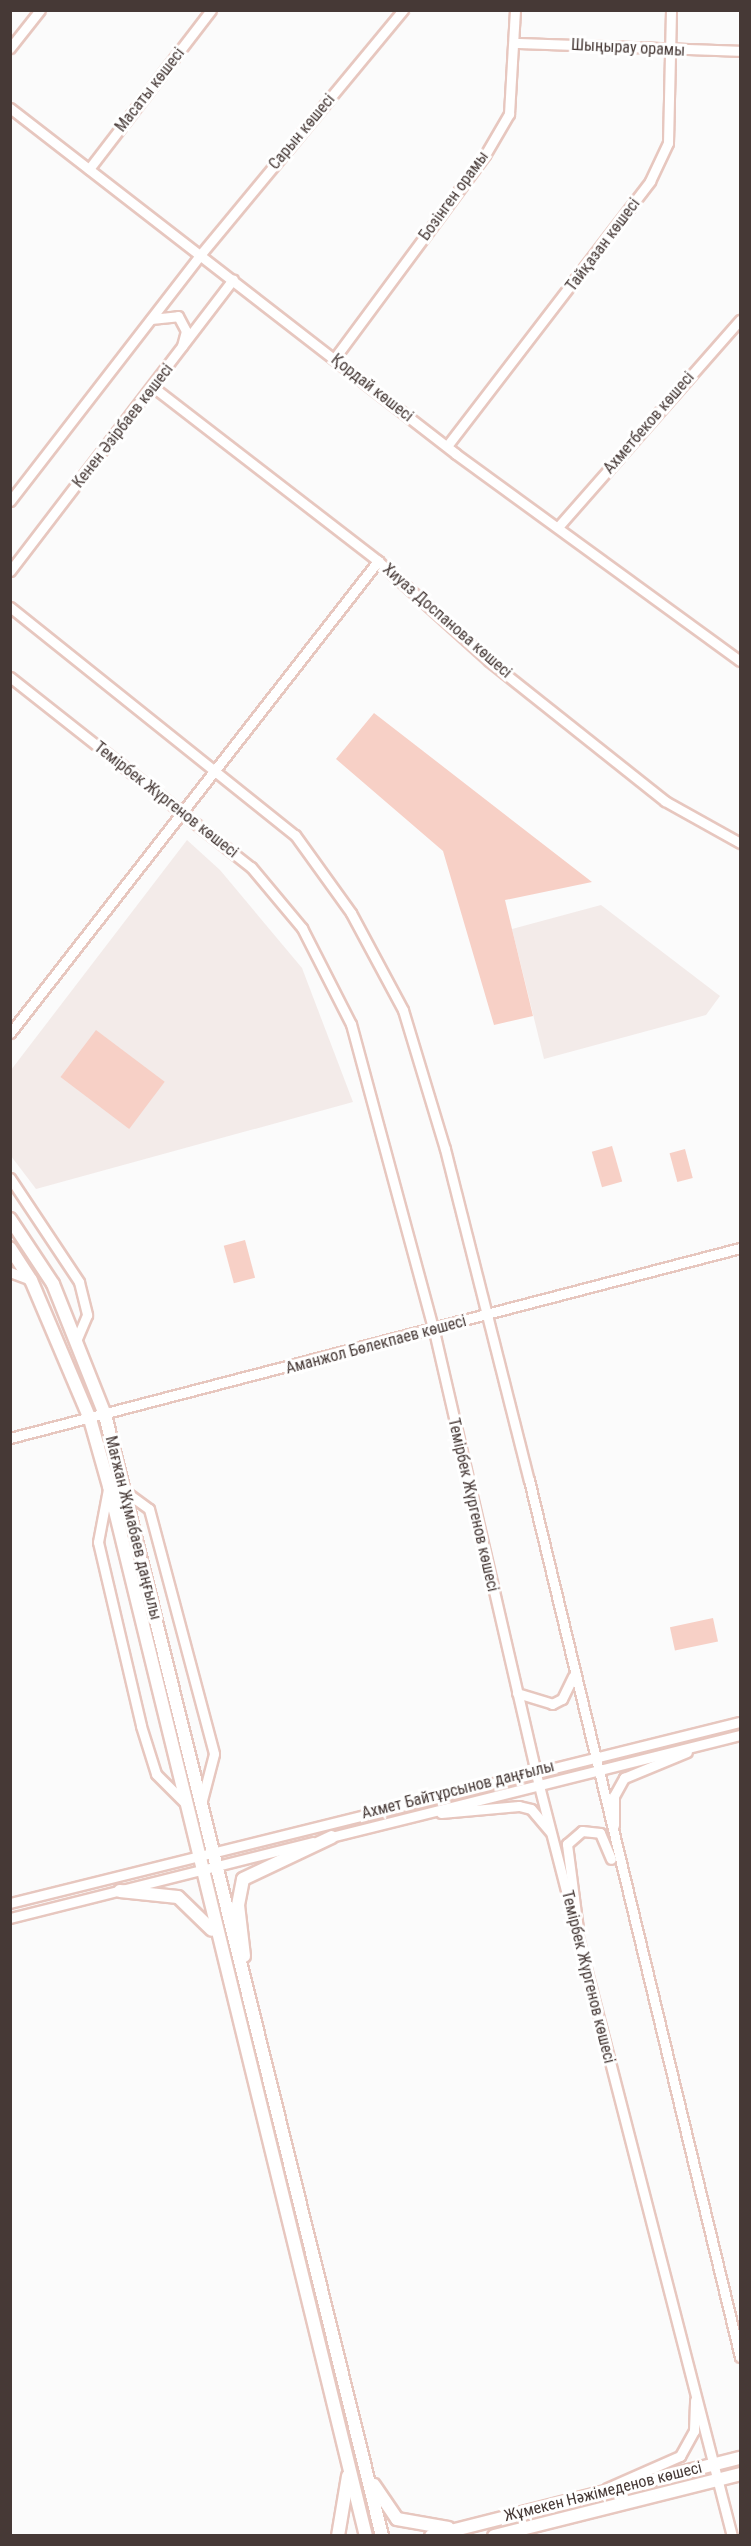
<!DOCTYPE html>
<meta charset="utf-8">
<style>
body{margin:0}
#map{position:relative;width:751px;height:2546px;overflow:hidden;background:#fbfbfb;font-family:"Roboto Condensed",sans-serif}
div>[style]{position:absolute}
[style*='--x']{left:calc(var(--x)*1px);top:calc(var(--y)*1px);width:calc(var(--w)*1px);rotate:calc(var(--a)*1deg)}
.built>*{inset:0;background:#f3ebe9}
.green>*{inset:0;background:#f7d0c6;transform-origin:0 0}
.roads{filter:drop-shadow(2px 0 #e7c7bf) drop-shadow(-2px 0 #e7c7bf) drop-shadow(0 2px #e7c7bf) drop-shadow(0 -2px #e7c7bf)}
.minor>*{height:9px;margin:-4.5px;padding:0 4.5px;transform-origin:4.5px;border-radius:4.5px;background:#fff}
.major>*{height:12px;margin:-6px;padding:0 6px;transform-origin:6px;border-radius:6px;background:#fff}
span{translate:-50% -50%;white-space:nowrap;text-align:center;line-height:1.15;-webkit-text-stroke:6px #fff;paint-order:stroke}
.street-label{font-size:16px;color:#463936}
.frame{position:absolute;inset:0;border:12px solid #463936;pointer-events:none}
</style>
<div id="map">
<div class="built">
<div style="clip-path:polygon(187px 840px,220px 870px,302px 968px,353px 1102px,36px 1189px,11px 1156px,11px 1070px)"></div>
<div style="clip-path:polygon(601px 905px,720px 996px,706px 1015px,544px 1059px,512px 929px)"></div>
</div>
<div class="green">
<div style="clip-path:polygon(374px 713px,592px 882px,505px 900px,533px 1016px,494px 1025px,443px 851px,336px 759px)"></div>
<div style="left:96px;top:1030px;width:86px;height:59px;rotate:37deg"></div>
<div style="left:612px;top:1146px;width:37px;height:21px;rotate:74deg"></div>
<div style="left:685px;top:1149px;width:30px;height:16px;rotate:75deg"></div>
<div style="left:245px;top:1240px;width:39px;height:22px;rotate:75deg"></div>
<div style="left:713px;top:1618px;width:24px;height:44px;rotate:78deg"></div>
</div>
<div class="roads">
<div class="minor">
<div style="--x:516;--y:43;--w:224;--a:2"></div>
<div style="--x:10;--y:48;--w:48;--a:-51.7"></div>
<div style="--x:10;--y:108;--w:564;--a:37.8"></div>
<div style="--x:456;--y:454;--w:351;--a:36.1"></div>
<div style="--x:89;--y:169;--w:200;--a:-52.5"></div>
<div style="--x:151;--y:319;--w:27;--a:-6"></div>
<div style="--x:178;--y:316;--w:17;--a:62"></div>
<div style="--x:186;--y:331;--w:16;--a:105"></div>
<div style="--x:334;--y:359;--w:254;--a:-53.5"></div>
<div style="--x:485;--y:155;--w:48;--a:-59.7"></div>
<div style="--x:509;--y:114;--w:104;--a:-86.7"></div>
<div style="--x:153;--y:387;--w:284;--a:37.7"></div>
<div style="--x:378;--y:561;--w:149;--a:42"></div>
<div style="--x:489;--y:661;--w:225;--a:38.5"></div>
<div style="--x:665;--y:801;--w:86;--a:29.2"></div>
<div style="--x:447;--y:446;--w:334;--a:-52.5"></div>
<div style="--x:650;--y:181;--w:42;--a:-64.7"></div>
<div style="--x:668;--y:143;--w:133;--a:-88.7"></div>
<div style="--x:10;--y:501;--w:312;--a:-52.3"></div>
<div style="--x:201;--y:254;--w:317;--a:-50.4"></div>
<div style="--x:558;--y:527;--w:276;--a:-48.7"></div>
<div style="--x:10;--y:571;--w:367;--a:-52.6"></div>
<div style="--x:10;--y:607;--w:365;--a:38.7"></div>
<div style="--x:295;--y:835;--w:96;--a:54.3"></div>
<div style="--x:351;--y:913;--w:110;--a:61.8"></div>
<div style="--x:403;--y:1010;--w:145;--a:73.2"></div>
<div style="--x:445;--y:1149;--w:341;--a:75.8"></div>
<div style="--x:529;--y:1480;--w:902;--a:76.47"></div>
<div style="--x:10;--y:677;--w:307;--a:38.3"></div>
<div style="--x:251;--y:867;--w:80;--a:50.1"></div>
<div style="--x:302;--y:928;--w:108;--a:63"></div>
<div style="--x:351;--y:1024;--w:318;--a:74.9"></div>
<div style="--x:434;--y:1331;--w:450;--a:77"></div>
<div style="--x:535;--y:1770;--w:791;--a:75.58"></div>
<div style="--x:10;--y:1033;--w:599;--a:-52.06"></div>
<div style="--x:10;--y:1178;--w:125;--a:56.4"></div>
<div style="--x:79;--y:1282;--w:34;--a:76"></div>
<div style="--x:87;--y:1315;--w:26;--a:113"></div>
<div style="--x:10;--y:1272;--w:22;--a:21"></div>
<div style="--x:10;--y:1438;--w:754;--a:-14.59"></div>
<div style="--x:108;--y:1489;--w:54;--a:100.7"></div>
<div style="--x:98;--y:1542;--w:189;--a:76.8"></div>
<div style="--x:141;--y:1726;--w:50;--a:72.6"></div>
<div style="--x:156;--y:1774;--w:40;--a:45"></div>
<div style="--x:123;--y:1490;--w:32;--a:36"></div>
<div style="--x:149;--y:1509;--w:253;--a:75.1"></div>
<div style="--x:214;--y:1754;--w:52;--a:104.6"></div>
<div style="--x:517;--y:1693;--w:37;--a:17"></div>
<div style="--x:552;--y:1704;--w:11;--a:-27"></div>
<div style="--x:562;--y:1699;--w:25;--a:-64"></div>
<div style="--x:441;--y:1813;--w:78;--a:-5.1"></div>
<div style="--x:519;--y:1806;--w:12;--a:14"></div>
<div style="--x:531;--y:1809;--w:30;--a:50"></div>
<div style="--x:614;--y:1825;--w:29;--a:-90"></div>
<div style="--x:614;--y:1796;--w:21;--a:-61"></div>
<div style="--x:624;--y:1778;--w:68;--a:-22.4"></div>
<div style="--x:327;--y:1838;--w:426;--a:-14"></div>
<div style="--x:10;--y:1903;--w:752;--a:-13.93"></div>
<div style="--x:10;--y:1918;--w:312;--a:-14.1"></div>
<div style="--x:578;--y:1929;--w:86;--a:-97.4"></div>
<div style="--x:567;--y:1844;--w:20;--a:-41"></div>
<div style="--x:582;--y:1831;--w:18;--a:6"></div>
<div style="--x:600;--y:1833;--w:28;--a:67"></div>
<div style="--x:607;--y:2488;--w:80;--a:-23.7"></div>
<div style="--x:680;--y:2456;--w:29;--a:-61"></div>
<div style="--x:694;--y:2431;--w:31;--a:-88"></div>
</div>
<div class="major">
<div style="--x:10;--y:1219;--w:78;--a:56.5"></div>
<div style="--x:53;--y:1284;--w:141;--a:68.3"></div>
<div style="--x:105;--y:1415;--w:1155;--a:76.12"></div>
<div style="--x:10;--y:1248;--w:38;--a:57"></div>
<div style="--x:31;--y:1280;--w:151;--a:67"></div>
<div style="--x:90;--y:1419;--w:70;--a:74.2"></div>
<div style="--x:109;--y:1486;--w:1081;--a:76.25"></div>
<div style="--x:120;--y:1891;--w:58;--a:5.9"></div>
<div style="--x:178;--y:1897;--w:47;--a:44.1"></div>
<div style="--x:244;--y:1956;--w:51;--a:-96.7"></div>
<div style="--x:238;--y:1905;--w:26;--a:-79"></div>
<div style="--x:243;--y:1879;--w:98;--a:-25.3"></div>
<div style="--x:374;--y:2485;--w:41;--a:55.9"></div>
<div style="--x:397;--y:2519;--w:52;--a:10"></div>
<div style="--x:338;--y:2536;--w:61;--a:-80.5"></div>
<div style="--x:431;--y:2536;--w:319;--a:-14.2"></div>
<div style="--x:494;--y:2536;--w:254;--a:-14.1"></div>
</div>
</div>
<div class="street-label">
<span style="left:628px;top:48px;rotate:3deg">Шыңырау орамы</span>
<span style="left:150px;top:90px;rotate:-52deg">Масаты көшесі</span>
<span style="left:302px;top:132px;rotate:-50deg">Сарын көшесі</span>
<span style="left:454px;top:196px;rotate:-54deg">Бозінген орамы</span>
<span style="left:603px;top:245px;rotate:-53deg">Тайқазан көшесі</span>
<span style="left:372px;top:388px;rotate:38deg">Қордай көшесі</span>
<span style="left:649px;top:423px;rotate:-49deg">Ахметбеков көшесі</span>
<span style="left:123px;top:426px;rotate:-52deg">Кенен Әзірбаев көшесі</span>
<span style="left:447px;top:621px;rotate:41deg">Хиуаз Доспанова көшесі</span>
<span style="left:166px;top:800px;rotate:38deg">Темірбек Жүргенов көшесі</span>
<span style="left:376px;top:1345px;rotate:-15deg">Аманжол Бөлекпаев көшесі</span>
<span style="left:473px;top:1505px;rotate:77deg">Темірбек Жүргенов көшесі</span>
<span style="left:133px;top:1528px;rotate:76deg">Мағжан Жұмабаев даңғылы</span>
<span style="left:458px;top:1790px;rotate:-14deg">Ахмет Байтұрсынов даңғылы</span>
<span style="left:588px;top:1977px;rotate:76deg">Темірбек Жүргенов көшесі</span>
<span style="left:603px;top:2492px;rotate:-14deg">Жұмекен Нәжімеденов көшесі</span>
</div>
<div class="frame"></div>
</div>
